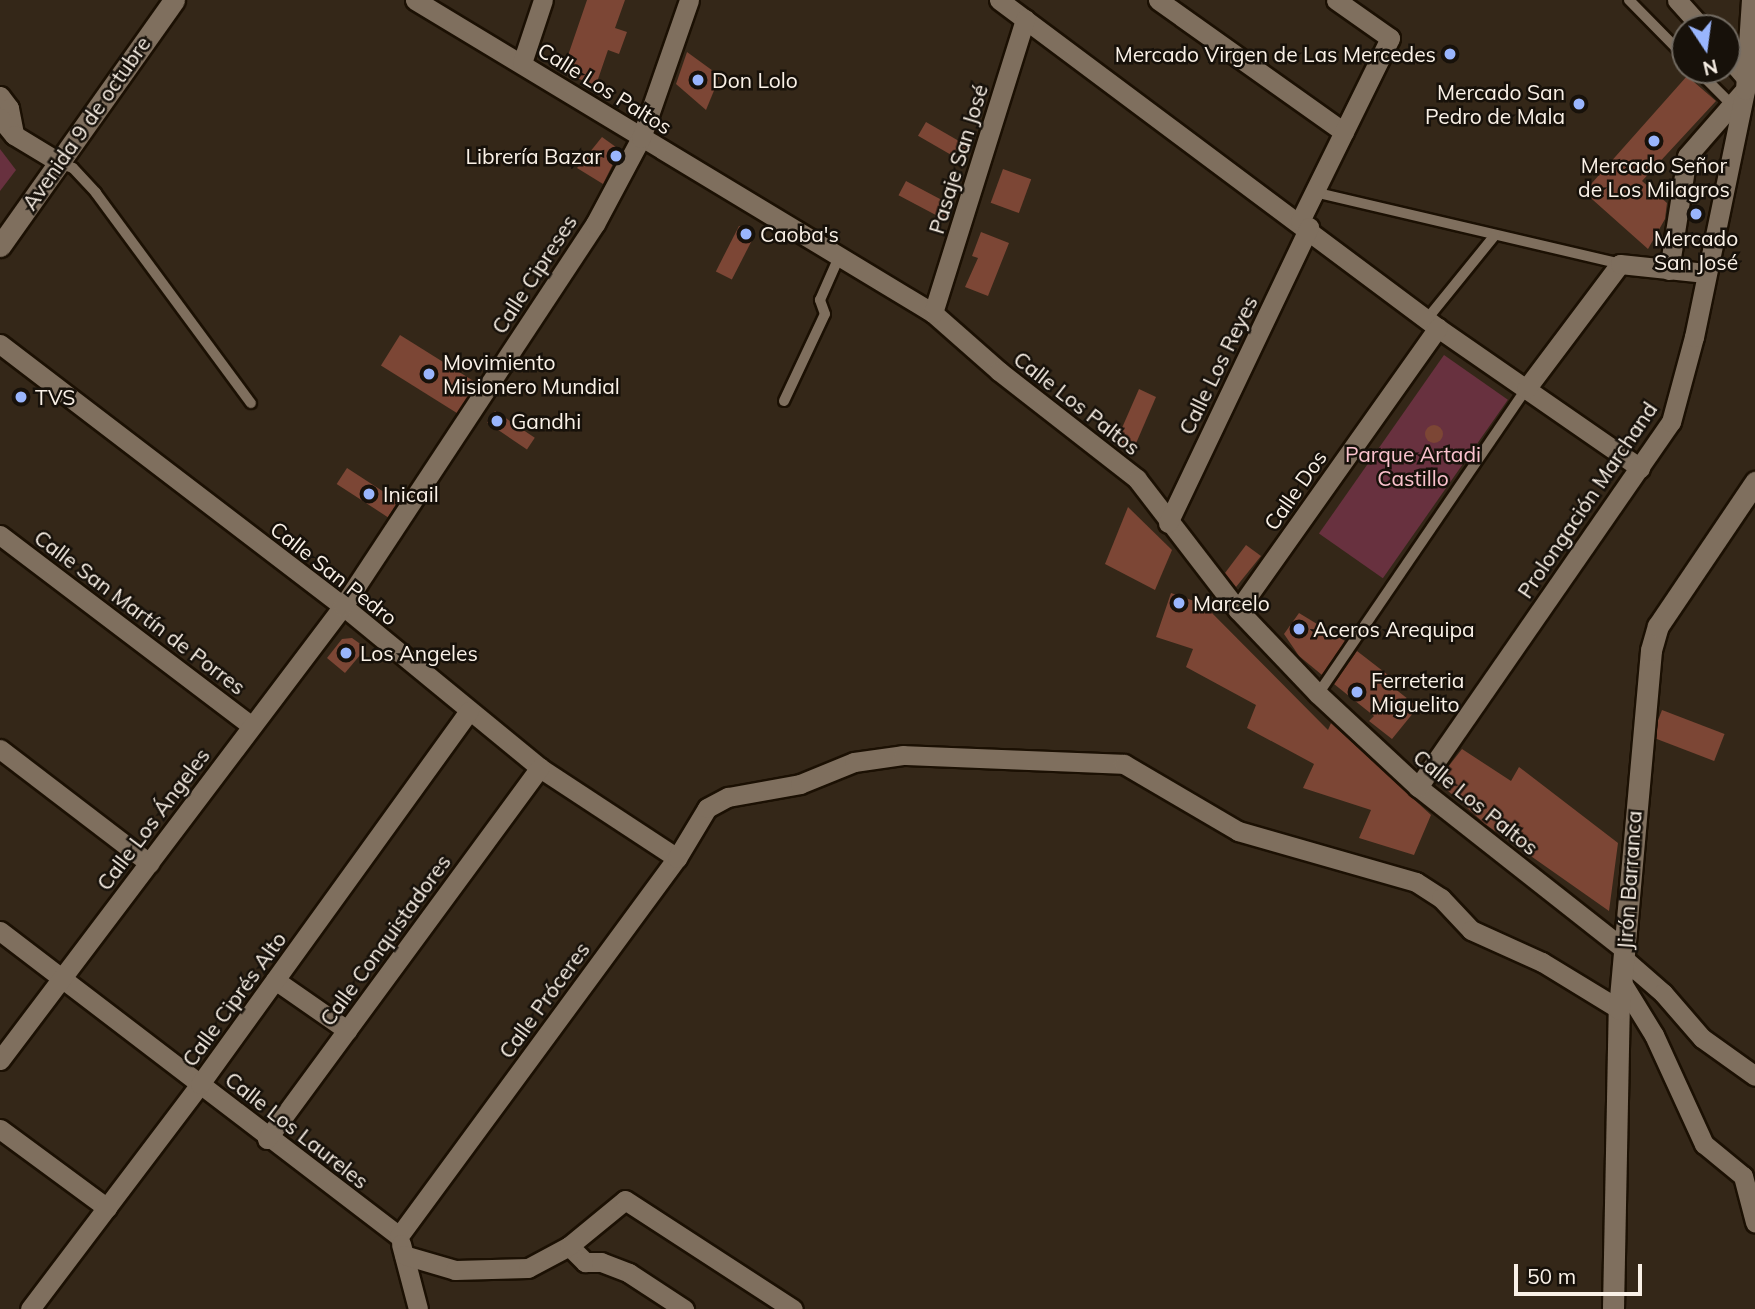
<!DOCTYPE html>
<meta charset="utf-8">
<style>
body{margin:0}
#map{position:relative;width:1755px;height:1309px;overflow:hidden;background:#342718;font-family:Mulish,sans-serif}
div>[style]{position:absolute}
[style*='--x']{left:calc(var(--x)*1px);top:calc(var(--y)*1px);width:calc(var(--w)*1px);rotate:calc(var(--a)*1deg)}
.green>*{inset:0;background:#68313f;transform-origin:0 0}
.building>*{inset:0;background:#7c4635;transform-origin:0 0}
.round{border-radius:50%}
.roads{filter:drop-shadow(2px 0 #1b1003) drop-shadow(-2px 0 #1b1003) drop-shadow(0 2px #1b1003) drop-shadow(0 -2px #1b1003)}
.lane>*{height:10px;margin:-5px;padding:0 5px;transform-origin:5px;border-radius:5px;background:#7f6f5e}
.street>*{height:19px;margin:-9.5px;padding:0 9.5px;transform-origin:9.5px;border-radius:9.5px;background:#7f6f5e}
.secondary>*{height:21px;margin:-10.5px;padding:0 10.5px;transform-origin:10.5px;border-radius:10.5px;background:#7f6f5e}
.dots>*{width:19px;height:19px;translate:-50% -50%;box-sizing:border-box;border:4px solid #17110a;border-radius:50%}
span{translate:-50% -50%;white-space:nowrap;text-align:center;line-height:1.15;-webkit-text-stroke:5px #17110a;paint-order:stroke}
.poi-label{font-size:21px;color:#faf1e7}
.right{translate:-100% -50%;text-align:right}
.left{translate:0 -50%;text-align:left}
.street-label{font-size:21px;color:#faf1e7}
.park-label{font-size:21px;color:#fac2cd}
.north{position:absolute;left:1671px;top:14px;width:70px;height:70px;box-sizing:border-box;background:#17110a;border:2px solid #726b62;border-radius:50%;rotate:167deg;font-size:19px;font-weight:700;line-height:28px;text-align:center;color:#faf1e7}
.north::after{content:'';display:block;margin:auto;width:24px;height:32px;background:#99b5fd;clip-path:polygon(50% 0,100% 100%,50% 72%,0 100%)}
.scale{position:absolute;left:1514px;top:1264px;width:128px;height:32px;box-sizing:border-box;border:4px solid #faf1e7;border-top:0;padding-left:9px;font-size:21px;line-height:24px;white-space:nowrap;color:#faf1e7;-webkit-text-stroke:5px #17110a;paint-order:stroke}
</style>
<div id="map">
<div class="green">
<div style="clip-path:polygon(0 149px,16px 170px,0 191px)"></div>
<div style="left:1444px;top:355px;width:78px;height:218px;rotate:35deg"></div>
</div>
<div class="building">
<div style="clip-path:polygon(587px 0,625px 0,615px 28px,627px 32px,619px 54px,608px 50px,596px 85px,562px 73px)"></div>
<div style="clip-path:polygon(687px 52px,720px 76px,706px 110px,676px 84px)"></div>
<div style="clip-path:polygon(1687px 76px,1716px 101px,1642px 181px,1667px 203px,1665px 219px,1648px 249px,1584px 192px)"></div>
<div style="left:926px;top:122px;width:52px;height:16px;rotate:30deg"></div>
<div style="clip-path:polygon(602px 137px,620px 150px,603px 184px,577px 168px)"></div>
<div style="left:1003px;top:169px;width:30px;height:36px;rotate:20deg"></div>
<div style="left:906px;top:181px;width:54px;height:16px;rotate:28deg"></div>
<div style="left:739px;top:226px;width:18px;height:51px;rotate:27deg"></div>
<div style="clip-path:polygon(981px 232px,1009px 243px,988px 296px,965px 287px,978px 258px,972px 256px)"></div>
<div style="left:400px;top:335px;width:90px;height:36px;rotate:32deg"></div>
<div style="clip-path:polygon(1139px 389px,1156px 397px,1131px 455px,1118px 437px)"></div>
<div style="left:495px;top:411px;width:48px;height:14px;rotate:34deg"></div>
<div class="round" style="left:1425px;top:425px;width:18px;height:18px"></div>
<div style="left:347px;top:468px;width:61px;height:19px;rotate:33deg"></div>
<div style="clip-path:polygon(1128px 507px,1172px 550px,1155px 590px,1105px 564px)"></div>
<div style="clip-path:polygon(1246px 545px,1261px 556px,1236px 587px,1225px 573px)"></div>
<div style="clip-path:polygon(1171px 593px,1203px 604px,1328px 730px,1331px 723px,1431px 815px,1414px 855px,1359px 838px,1371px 810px,1303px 788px,1314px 764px,1247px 728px,1256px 705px,1186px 667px,1193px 649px,1156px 637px)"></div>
<div style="clip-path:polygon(1299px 613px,1345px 641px,1322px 675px,1299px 656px,1284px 634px)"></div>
<div style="clip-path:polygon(352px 638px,366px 648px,345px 673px,327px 658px,342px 639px)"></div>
<div style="clip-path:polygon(1357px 651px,1388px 675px,1384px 680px,1418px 707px,1392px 739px,1369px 721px,1374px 716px,1334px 684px)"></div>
<div style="left:1662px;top:710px;width:67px;height:29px;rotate:21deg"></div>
<div style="clip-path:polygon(1462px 749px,1511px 781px,1519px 767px,1618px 843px,1609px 911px,1485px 824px,1437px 781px)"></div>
</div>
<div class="roads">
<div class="lane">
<div style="--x:1629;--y:0;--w:80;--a:45.5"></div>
<div style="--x:1697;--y:70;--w:49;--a:45"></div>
<div style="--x:58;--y:162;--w:16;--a:22"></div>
<div style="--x:73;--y:168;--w:34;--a:47"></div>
<div style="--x:96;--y:193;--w:261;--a:53.6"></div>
<div style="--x:1314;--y:192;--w:314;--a:13.2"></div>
<div style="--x:1427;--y:319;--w:108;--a:-51"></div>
<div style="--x:784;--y:401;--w:96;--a:-64.8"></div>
<div style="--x:825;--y:314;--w:15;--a:-110"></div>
<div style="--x:820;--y:300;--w:47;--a:-66.2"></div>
<div style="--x:1318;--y:694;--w:369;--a:-55.7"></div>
</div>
<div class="street">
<div style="--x:415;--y:0;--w:605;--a:31.14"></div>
<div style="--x:933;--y:313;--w:88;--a:41.3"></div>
<div style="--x:999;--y:371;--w:175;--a:38"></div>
<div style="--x:1137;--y:479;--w:165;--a:52.4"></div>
<div style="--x:1238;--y:610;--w:116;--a:46.4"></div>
<div style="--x:1318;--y:694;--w:137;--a:42.9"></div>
<div style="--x:1418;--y:787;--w:263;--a:38.2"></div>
<div style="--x:999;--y:0;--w:548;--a:36.77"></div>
<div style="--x:1438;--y:328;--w:246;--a:34.7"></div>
<div style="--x:1158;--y:0;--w:228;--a:35.4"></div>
<div style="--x:1677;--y:0;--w:38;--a:48"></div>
<div style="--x:1727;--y:56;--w:33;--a:49"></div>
<div style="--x:522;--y:63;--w:66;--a:-71.6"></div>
<div style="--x:0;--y:96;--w:15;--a:53"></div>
<div style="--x:9;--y:108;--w:26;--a:79"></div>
<div style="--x:0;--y:118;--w:22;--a:51"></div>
<div style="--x:14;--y:135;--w:50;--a:31.2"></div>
<div style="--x:1300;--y:221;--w:204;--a:-63.8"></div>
<div style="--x:1390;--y:38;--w:66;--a:-144.9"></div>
<div style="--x:1669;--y:270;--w:115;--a:-81"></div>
<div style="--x:1687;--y:156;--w:84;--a:-48.9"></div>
<div style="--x:933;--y:313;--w:308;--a:-72.6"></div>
<div style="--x:0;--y:344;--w:432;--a:37.4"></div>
<div style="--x:343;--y:606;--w:255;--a:39.4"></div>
<div style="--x:540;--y:768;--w:164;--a:33.3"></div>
<div style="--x:1526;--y:389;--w:156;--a:-53.1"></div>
<div style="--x:1620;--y:264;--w:86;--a:6"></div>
<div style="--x:1168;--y:523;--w:328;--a:-64.5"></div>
<div style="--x:0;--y:535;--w:316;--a:37.2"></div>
<div style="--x:1238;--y:610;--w:346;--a:-54.7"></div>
<div style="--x:0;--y:749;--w:188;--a:37.4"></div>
<div style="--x:1418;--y:787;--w:444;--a:-55.3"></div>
<div style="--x:1671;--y:422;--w:88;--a:-74.9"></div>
<div style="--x:1694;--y:337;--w:252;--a:-78.3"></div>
<div style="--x:1745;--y:90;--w:90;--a:-86.2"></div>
<div style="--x:0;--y:931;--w:502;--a:37.39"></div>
<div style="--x:1624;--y:959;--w:52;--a:41.1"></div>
<div style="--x:1663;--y:993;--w:60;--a:49.1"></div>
<div style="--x:1702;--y:1038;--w:65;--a:35.6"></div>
<div style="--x:275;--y:980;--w:88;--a:34.8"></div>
<div style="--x:1622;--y:983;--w:61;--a:58.4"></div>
<div style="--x:1654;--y:1035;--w:120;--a:65.4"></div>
<div style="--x:1704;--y:1144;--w:50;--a:39.4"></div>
<div style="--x:1743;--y:1176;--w:48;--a:75.4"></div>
<div style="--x:0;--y:1060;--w:569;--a:-52.93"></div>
<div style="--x:343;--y:606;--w:458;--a:-56.6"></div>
<div style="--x:595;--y:224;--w:98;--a:-61.9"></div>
<div style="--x:641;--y:138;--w:146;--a:-70.8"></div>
<div style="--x:0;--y:1129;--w:133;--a:36.4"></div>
<div style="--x:267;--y:1139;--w:461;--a:-53.7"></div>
<div style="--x:399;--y:1236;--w:469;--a:-53.7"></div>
<div style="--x:677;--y:858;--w:58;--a:-59"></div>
<div style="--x:707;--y:808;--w:24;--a:-28"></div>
<div style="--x:728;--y:797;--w:73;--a:-10.2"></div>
<div style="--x:800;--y:784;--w:58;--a:-22.2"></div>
<div style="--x:854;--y:762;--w:49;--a:-8.1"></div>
<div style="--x:903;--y:755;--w:221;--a:2.3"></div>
<div style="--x:1124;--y:764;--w:132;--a:30.4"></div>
<div style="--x:1238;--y:831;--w:185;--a:16"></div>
<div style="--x:1416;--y:882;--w:30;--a:33"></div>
<div style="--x:1441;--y:898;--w:44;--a:46.8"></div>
<div style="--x:1471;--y:930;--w:78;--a:24.3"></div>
<div style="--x:1542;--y:962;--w:90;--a:31.4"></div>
<div style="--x:401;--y:1244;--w:67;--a:75.3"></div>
<div style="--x:569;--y:1246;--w:23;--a:45"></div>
<div style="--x:585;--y:1262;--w:16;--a:0"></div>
<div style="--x:601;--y:1262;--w:30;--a:21"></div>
<div style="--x:629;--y:1273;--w:66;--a:33.2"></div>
<div style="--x:404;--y:1255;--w:53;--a:16.4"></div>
<div style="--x:455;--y:1270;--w:73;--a:-1.6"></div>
<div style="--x:528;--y:1268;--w:47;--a:-28.2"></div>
<div style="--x:569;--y:1246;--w:72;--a:-39.4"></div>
<div style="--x:625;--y:1200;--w:200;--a:33"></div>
<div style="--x:30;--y:1309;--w:282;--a:-52.9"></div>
<div style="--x:200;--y:1084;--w:460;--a:-54.2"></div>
</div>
<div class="secondary">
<div style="--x:0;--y:246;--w:301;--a:-54.7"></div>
<div style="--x:1613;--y:1309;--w:300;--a:-88.9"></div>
<div style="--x:1619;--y:1009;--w:360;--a:-84.9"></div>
<div style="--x:1651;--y:650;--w:25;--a:-74"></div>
<div style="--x:1658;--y:626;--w:174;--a:-56"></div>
</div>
</div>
<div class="dots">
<div style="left:1450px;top:54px;background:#99b5fd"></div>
<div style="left:698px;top:80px;background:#99b5fd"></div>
<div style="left:1579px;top:104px;background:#99b5fd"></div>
<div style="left:1654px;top:141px;background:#99b5fd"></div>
<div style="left:616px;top:156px;background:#99b5fd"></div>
<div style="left:1696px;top:214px;background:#99b5fd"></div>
<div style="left:746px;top:234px;background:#99b5fd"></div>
<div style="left:429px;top:374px;background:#99b5fd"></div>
<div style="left:21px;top:397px;background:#99b5fd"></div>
<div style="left:497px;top:421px;background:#99b5fd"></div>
<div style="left:369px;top:494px;background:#99b5fd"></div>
<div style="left:1179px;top:603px;background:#99b5fd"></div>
<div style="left:1299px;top:629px;background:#99b5fd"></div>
<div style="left:346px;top:653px;background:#99b5fd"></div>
<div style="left:1357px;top:692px;background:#99b5fd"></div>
</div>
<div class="poi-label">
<span class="right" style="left:1436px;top:54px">Mercado Virgen de Las Mercedes</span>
<span class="left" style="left:712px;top:80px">Don Lolo</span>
<span class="right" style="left:1565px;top:104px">Mercado San<br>Pedro de Mala</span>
<span class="right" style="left:602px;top:156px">Librería Bazar</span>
<span style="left:1654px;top:177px">Mercado Señor<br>de Los Milagros</span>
<span class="left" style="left:760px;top:234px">Caoba's</span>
<span style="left:1696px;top:250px">Mercado<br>San José</span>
<span class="left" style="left:443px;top:374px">Movimiento<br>Misionero Mundial</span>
<span class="left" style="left:35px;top:397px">TVS</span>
<span class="left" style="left:511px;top:421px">Gandhi</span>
<span class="left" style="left:383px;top:494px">Inicail</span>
<span class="left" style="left:1193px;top:603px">Marcelo</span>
<span class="left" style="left:1313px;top:629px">Aceros Arequipa</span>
<span class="left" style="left:360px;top:653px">Los Angeles</span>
<span class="left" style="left:1371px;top:692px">Ferreteria<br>Miguelito</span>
</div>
<div class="street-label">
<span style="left:605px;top:88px;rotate:32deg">Calle Los Paltos</span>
<span style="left:86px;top:123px;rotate:-55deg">Avenida 9 de octubre</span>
<span style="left:958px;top:159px;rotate:-73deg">Pasaje San José</span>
<span style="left:534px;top:274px;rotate:-57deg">Calle Cipreses</span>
<span style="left:1218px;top:365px;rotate:-64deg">Calle Los Reyes</span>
<span style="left:1077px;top:403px;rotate:38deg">Calle Los Paltos</span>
<span style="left:1295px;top:490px;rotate:-55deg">Calle Dos</span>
<span style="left:1587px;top:500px;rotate:-56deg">Prolongación Marchand</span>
<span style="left:334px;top:573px;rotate:38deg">Calle San Pedro</span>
<span style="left:140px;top:612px;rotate:37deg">Calle San Martín de Porres</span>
<span style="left:1476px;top:802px;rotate:39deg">Calle Los Paltos</span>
<span style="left:153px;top:819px;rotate:-53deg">Calle Los Ángeles</span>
<span style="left:1629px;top:880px;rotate:-86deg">Jirón Barranca</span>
<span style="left:385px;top:940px;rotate:-54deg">Calle Conquistadores</span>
<span style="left:234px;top:999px;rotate:-54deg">Calle Ciprés Alto</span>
<span style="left:544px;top:1000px;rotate:-54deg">Calle Próceres</span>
<span style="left:297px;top:1130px;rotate:38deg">Calle Los Laureles</span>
</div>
<div class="park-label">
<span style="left:1413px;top:466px">Parque Artadi<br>Castillo</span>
</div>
<div class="north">N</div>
<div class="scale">50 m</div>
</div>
